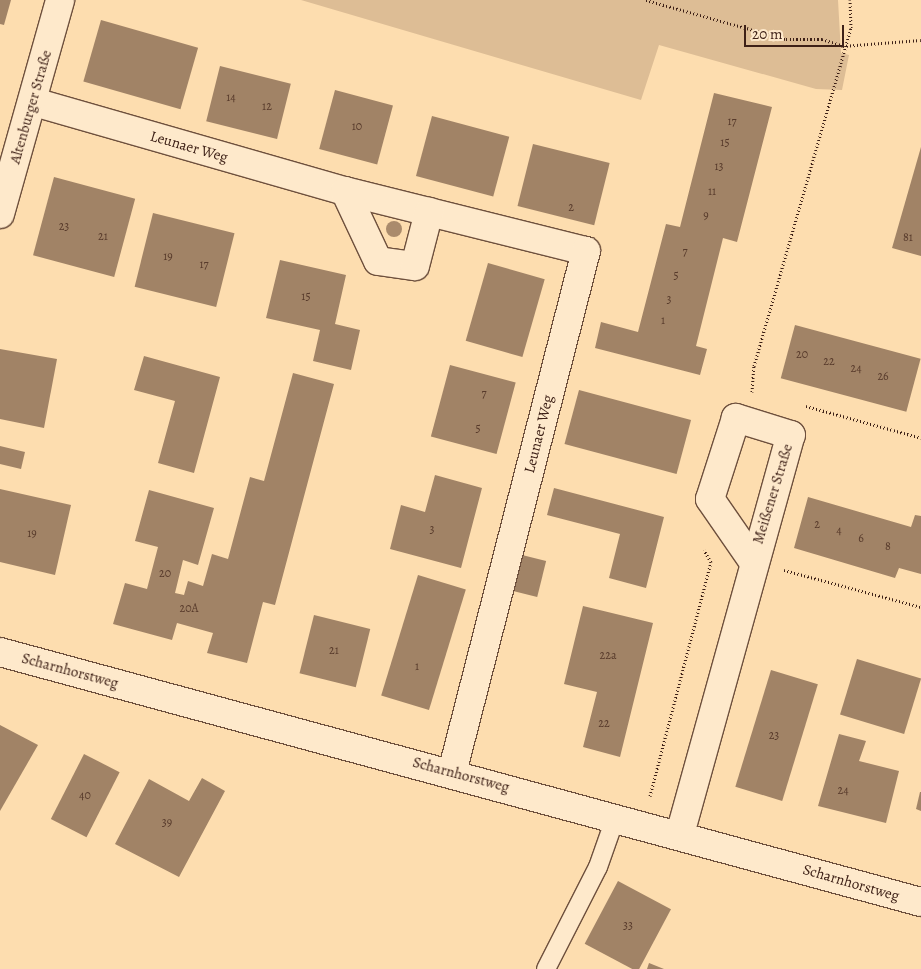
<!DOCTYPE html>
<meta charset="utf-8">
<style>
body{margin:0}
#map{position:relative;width:921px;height:969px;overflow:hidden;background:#fdddaf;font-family:Alegreya,serif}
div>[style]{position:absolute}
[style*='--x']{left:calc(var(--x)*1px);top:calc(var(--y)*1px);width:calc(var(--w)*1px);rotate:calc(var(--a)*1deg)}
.green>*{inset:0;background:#ddbd95}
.building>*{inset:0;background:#a18366;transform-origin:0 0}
.path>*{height:3px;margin-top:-1.5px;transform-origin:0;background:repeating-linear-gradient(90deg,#3e2117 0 1px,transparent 0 3.5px)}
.roads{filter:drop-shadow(1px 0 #6e503d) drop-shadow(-1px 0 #6e503d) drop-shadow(0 1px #6e503d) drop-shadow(0 -1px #6e503d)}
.service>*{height:18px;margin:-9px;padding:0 9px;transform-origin:9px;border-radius:9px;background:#fee9cb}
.minor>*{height:28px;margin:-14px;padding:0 14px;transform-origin:14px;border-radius:14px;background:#fee9cb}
.trees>*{width:16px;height:16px;margin:-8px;border-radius:50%;background:#aa8b6c}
span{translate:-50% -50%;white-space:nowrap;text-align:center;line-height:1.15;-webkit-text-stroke:4px #fee9cb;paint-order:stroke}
.number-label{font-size:12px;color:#573a2b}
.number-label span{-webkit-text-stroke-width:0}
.street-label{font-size:15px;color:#3e2117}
.scale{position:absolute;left:744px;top:25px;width:100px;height:22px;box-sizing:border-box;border:2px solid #3e2117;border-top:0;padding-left:6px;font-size:15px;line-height:18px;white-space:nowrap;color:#3e2117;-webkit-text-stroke:4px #fee9cb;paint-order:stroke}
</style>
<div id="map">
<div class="green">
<div style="clip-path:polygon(301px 0,838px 0,841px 53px,849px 55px,842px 90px,816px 89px,659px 45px,641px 100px)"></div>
</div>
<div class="building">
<div style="clip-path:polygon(0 0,11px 0,4px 25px,0 24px)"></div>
<div style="left:101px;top:20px;width:101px;height:64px;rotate:16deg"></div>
<div style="left:220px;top:66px;width:73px;height:57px;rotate:14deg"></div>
<div style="left:335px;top:90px;width:60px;height:61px;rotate:15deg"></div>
<div style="clip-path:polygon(714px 93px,772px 107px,737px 242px,723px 238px,696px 346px,707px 349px,700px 375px,595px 348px,601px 322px,638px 332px,666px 224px,680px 227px)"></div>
<div style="left:432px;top:116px;width:80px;height:62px;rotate:15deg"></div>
<div style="left:533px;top:144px;width:79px;height:64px;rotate:14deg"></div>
<div style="clip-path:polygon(921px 147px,921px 256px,892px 248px)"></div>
<div style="left:54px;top:177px;width:84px;height:81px;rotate:15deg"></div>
<div style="left:153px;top:213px;width:84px;height:76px;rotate:14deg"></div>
<div style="clip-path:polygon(280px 260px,346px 275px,335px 324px,360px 330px,351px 370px,313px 361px,320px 330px,266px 318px)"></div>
<div style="left:488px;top:263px;width:59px;height:81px;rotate:16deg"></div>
<div style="left:795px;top:325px;width:130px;height:55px;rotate:15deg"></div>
<div style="clip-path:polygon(0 349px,57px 359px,44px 428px,0 419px)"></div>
<div style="clip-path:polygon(144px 356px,220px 377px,194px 473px,158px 463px,175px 401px,134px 390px)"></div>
<div style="left:450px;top:365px;width:68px;height:74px;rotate:15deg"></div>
<div style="clip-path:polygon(293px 373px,334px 384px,275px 605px,263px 602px,247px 663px,207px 653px,213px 633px,177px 623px,172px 640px,113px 624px,125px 583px,147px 589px,158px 547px,135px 541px,149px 490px,214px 508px,198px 565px,183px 560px,175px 593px,184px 595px,188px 581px,203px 586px,212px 554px,228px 559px,250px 477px,264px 481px)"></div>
<div style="left:579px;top:390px;width:116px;height:56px;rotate:15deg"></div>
<div style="clip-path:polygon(0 446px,25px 452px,21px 469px,0 464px)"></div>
<div style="clip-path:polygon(435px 475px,482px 488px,461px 568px,390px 549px,401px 505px,425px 512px)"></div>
<div style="clip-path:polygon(554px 488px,664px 517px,646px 588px,609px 578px,620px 534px,547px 515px)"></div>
<div style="clip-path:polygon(0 489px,71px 505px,55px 575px,0 562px)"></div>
<div style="clip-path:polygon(808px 497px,911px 527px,915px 515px,921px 516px,921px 574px,899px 568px,895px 578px,794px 548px)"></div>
<div style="left:518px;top:554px;width:29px;height:37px;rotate:14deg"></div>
<div style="left:418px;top:575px;width:50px;height:126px;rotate:17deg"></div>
<div style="clip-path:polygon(583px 606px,653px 623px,620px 757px,583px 747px,597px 692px,564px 684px)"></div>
<div style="left:314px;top:615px;width:58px;height:60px;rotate:14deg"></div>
<div style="left:857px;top:659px;width:67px;height:58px;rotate:17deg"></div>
<div style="left:771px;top:670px;width:49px;height:122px;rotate:17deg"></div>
<div style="clip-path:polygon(0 725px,38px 745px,0 811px)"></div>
<div style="clip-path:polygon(839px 734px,866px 741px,859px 761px,899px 771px,886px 823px,818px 806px)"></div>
<div style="left:84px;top:754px;width:40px;height:73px;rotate:27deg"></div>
<div style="clip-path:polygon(202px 778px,225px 791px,179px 877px,115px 844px,149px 779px,189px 801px)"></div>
<div style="clip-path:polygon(920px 792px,921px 792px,921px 811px,916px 809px)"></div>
<div style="left:618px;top:881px;width:60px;height:71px;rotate:28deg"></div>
<div style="clip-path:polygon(649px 963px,664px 969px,647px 969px)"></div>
</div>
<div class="path">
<div style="--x:646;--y:0;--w:145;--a:15.6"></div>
<div style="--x:786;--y:39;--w:36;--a:0"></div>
<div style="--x:822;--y:39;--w:22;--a:18"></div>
<div style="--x:843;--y:46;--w:78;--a:-4.4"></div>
<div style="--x:752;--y:392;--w:26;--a:-86"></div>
<div style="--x:754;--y:366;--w:352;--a:-74"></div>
<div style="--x:851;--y:28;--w:28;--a:-92"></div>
<div style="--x:806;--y:406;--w:119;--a:15.5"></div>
<div style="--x:784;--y:570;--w:142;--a:15.1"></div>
<div style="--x:650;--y:796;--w:242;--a:-75.4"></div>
<div style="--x:711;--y:562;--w:14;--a:-120"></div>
</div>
<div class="roads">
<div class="service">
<div style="--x:546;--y:969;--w:114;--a:-63"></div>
<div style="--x:598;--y:867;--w:54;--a:-70.6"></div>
</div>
<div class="minor">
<div style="--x:34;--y:102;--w:323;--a:16"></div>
<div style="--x:345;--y:191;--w:248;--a:14"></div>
<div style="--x:586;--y:251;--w:539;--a:104.4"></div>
<div style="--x:345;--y:191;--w:77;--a:64.8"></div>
<div style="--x:378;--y:261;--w:37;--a:8"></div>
<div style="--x:415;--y:266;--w:56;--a:-75.5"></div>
<div style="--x:0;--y:214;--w:222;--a:-74.3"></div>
<div style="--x:0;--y:652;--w:954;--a:15.19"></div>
<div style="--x:680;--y:834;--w:414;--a:-74.5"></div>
<div style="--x:791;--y:435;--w:58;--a:-162.8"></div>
<div style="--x:736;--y:418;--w:85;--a:107.8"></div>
<div style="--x:710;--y:499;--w:75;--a:55.3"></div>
</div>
</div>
<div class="trees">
<div style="left:394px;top:229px"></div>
</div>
<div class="number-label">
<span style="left:231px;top:98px">14</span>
<span style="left:267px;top:107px">12</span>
<span style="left:732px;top:122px">17</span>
<span style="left:357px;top:127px">10</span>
<span style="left:725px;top:143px">15</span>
<span style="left:719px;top:167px">13</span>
<span style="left:712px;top:192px">11</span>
<span style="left:571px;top:208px">2</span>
<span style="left:706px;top:216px">9</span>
<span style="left:64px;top:227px">23</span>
<span style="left:103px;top:237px">21</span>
<span style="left:908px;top:238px">81</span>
<span style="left:685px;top:252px">7</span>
<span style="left:168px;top:257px">19</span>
<span style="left:204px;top:265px">17</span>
<span style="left:676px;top:276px">5</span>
<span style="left:306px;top:297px">15</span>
<span style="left:669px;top:300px">3</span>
<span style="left:663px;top:321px">1</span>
<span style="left:802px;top:355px">20</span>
<span style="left:829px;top:362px">22</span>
<span style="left:856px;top:369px">24</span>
<span style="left:883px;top:377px">26</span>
<span style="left:484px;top:394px">7</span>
<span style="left:478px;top:429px">5</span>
<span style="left:817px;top:525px">2</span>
<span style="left:432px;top:530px">3</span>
<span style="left:839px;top:531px">4</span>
<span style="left:32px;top:534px">19</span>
<span style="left:861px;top:539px">6</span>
<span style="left:888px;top:547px">8</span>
<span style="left:165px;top:574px">20</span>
<span style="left:189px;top:609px">20A</span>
<span style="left:334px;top:651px">21</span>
<span style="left:608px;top:656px">22a</span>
<span style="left:417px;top:667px">1</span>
<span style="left:604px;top:724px">22</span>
<span style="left:774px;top:736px">23</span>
<span style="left:843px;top:791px">24</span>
<span style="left:85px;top:796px">40</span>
<span style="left:167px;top:823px">39</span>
<span style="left:628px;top:926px">33</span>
</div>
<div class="street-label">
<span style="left:31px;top:107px;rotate:-74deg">Altenburger Straße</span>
<span style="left:189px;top:147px;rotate:16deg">Leunaer Weg</span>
<span style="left:539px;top:434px;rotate:-76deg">Leunaer Weg</span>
<span style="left:773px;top:494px;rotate:-73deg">Meißener Straße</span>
<span style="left:70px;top:671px;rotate:15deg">Scharnhorstweg</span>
<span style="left:461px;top:775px;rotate:15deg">Scharnhorstweg</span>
<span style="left:851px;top:883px;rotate:16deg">Scharnhorstweg</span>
</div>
<div class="scale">20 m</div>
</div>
